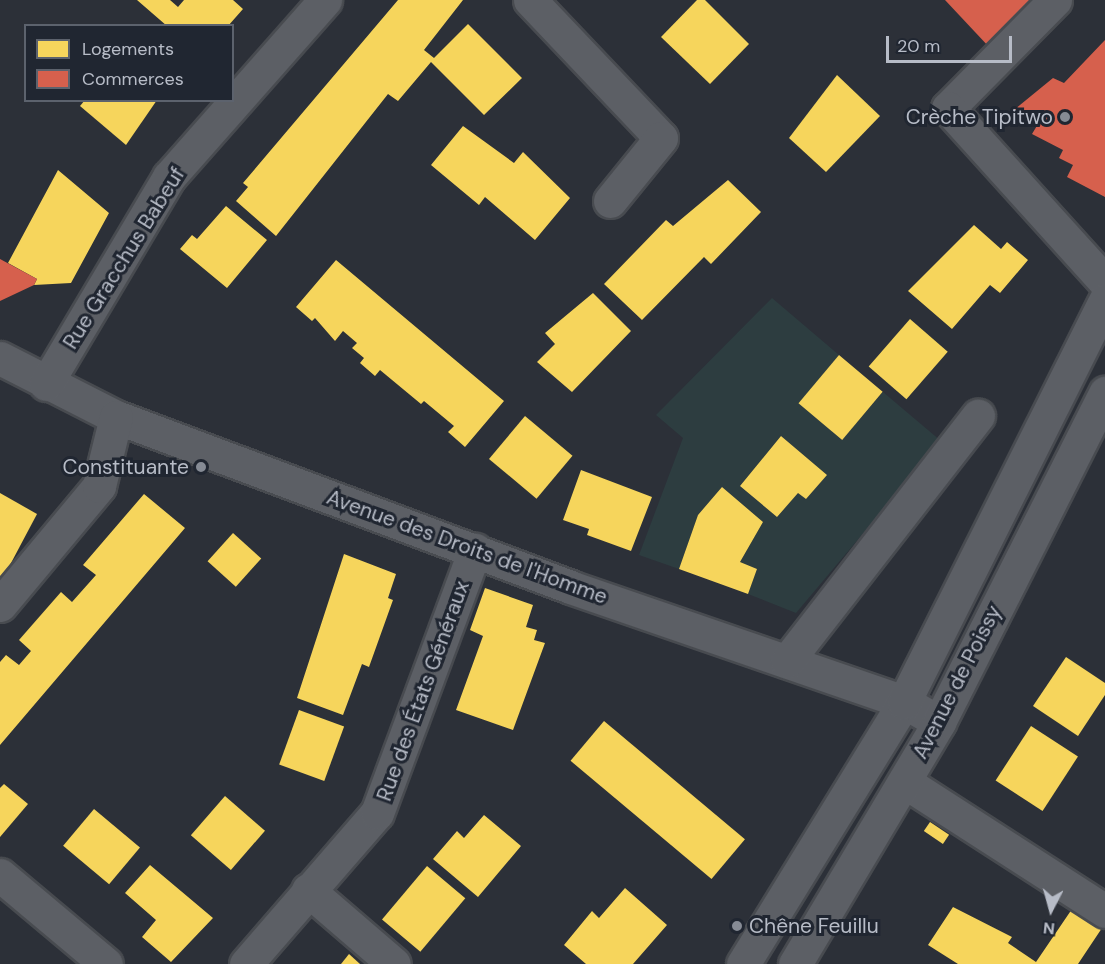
<!DOCTYPE html>
<meta charset="utf-8">
<style>
body{margin:0}
#map{position:relative;width:1105px;height:964px;overflow:hidden;background:#2c3038;font-family:"DM Sans",sans-serif}
div>[style]{position:absolute}
[style*='--x']{left:calc(var(--x)*1px);top:calc(var(--y)*1px);width:calc(var(--w)*1px);rotate:calc(var(--a)*1deg)}
.green>*{inset:0;background:#2d3d40}
.homes>*{inset:0;background:#f6d55c;transform-origin:0 0}
.shops>*{inset:0;background:#d6604d}
.roads{filter:drop-shadow(2px 0 #484b50) drop-shadow(-2px 0 #484b50) drop-shadow(0 2px #484b50) drop-shadow(0 -2px #484b50)}
.minor>*{height:33px;margin:-16.5px;padding:0 16.5px;transform-origin:16.5px;border-radius:16.5px;background:#5c5f65}
.dots>*{width:16px;height:16px;translate:-50% -50%;box-sizing:border-box;border:3px solid #202631;border-radius:50%}
span{translate:-50% -50%;white-space:nowrap;text-align:center;line-height:1.15;-webkit-text-stroke:6px #202631;paint-order:stroke}
.poi-label{font-size:21px;color:#b7bcc7}
.right{translate:-100% -50%;text-align:right}
.left{translate:0 -50%;text-align:left}
.street-label{font-size:21px;color:#b7bcc7}
.legend{position:absolute;left:24px;top:24px;width:210px;height:78px;box-sizing:border-box;background:#202631;border:2px solid #5c626d;margin:0;padding:8px 10px;list-style:none;font-size:18px;color:#b7bcc7}
.legend li{display:flex;align-items:center;gap:12px;height:30px}
.legend b{width:30px;border:2px solid #5c626d}
.north{position:absolute;left:1021px;top:880px;width:60px;height:60px;-webkit-text-stroke:4px #202631;paint-order:stroke;rotate:186deg;font-size:16px;font-weight:700;line-height:24px;text-align:center;color:#b7bcc7}
.north::after{content:'';display:block;margin:auto;width:21px;height:27px;background:#b7bcc7;clip-path:polygon(50% 0,100% 100%,50% 72%,0 100%)}
.scale{position:absolute;left:886px;top:36px;width:126px;height:27px;box-sizing:border-box;border:3px solid #b7bcc7;border-top:0;padding-left:8px;font-size:18px;line-height:21px;white-space:nowrap;color:#b7bcc7;-webkit-text-stroke:4px #202631;paint-order:stroke}
</style>
<div id="map">
<div class="green">
<div style="clip-path:polygon(evenodd,772px 298px,839px 355px,799px 403px,842px 440px,883px 392px,941px 441px,796px 613px,748px 594px,757px 569px,740px 562px,763px 522px,722px 487px,698px 515px,679px 569px,639px 555px,683px 438px,656px 415px,772px 298px,781px 436px,827px 475px,806px 499px,798px 493px,777px 517px,740px 486px,781px 436px)"></div>
</div>
<div class="homes">
<div style="clip-path:polygon(137px 0,170px 0,178px 7px,184px 0,233px 0,243px 9px,228px 26px,167px 26px)"></div>
<div style="clip-path:polygon(398px 0,463px 0,424px 50px,434px 58px,468px 24px,522px 78px,484px 115px,431px 62px,398px 101px,388px 94px,276px 236px,236px 201px,248px 187px,243px 183px)"></div>
<div style="clip-path:polygon(697px 0,705px 0,749px 44px,710px 84px,661px 37px)"></div>
<div style="clip-path:polygon(837px 75px,880px 116px,826px 172px,789px 138px)"></div>
<div style="clip-path:polygon(85px 100px,157px 100px,126px 145px,80px 106px)"></div>
<div style="clip-path:polygon(463px 126px,514px 163px,523px 152px,570px 198px,535px 240px,485px 197px,479px 205px,431px 165px)"></div>
<div style="clip-path:polygon(58px 170px,109px 213px,71px 283px,34px 285px,37px 279px,8px 263px)"></div>
<div style="clip-path:polygon(728px 180px,761px 212px,711px 264px,704px 257px,642px 320px,604px 284px,666px 220px,673px 226px)"></div>
<div style="clip-path:polygon(226px 206px,267px 240px,227px 288px,180px 249px,192px 235px,197px 239px)"></div>
<div style="clip-path:polygon(974px 225px,1001px 249px,1007px 242px,1028px 260px,1000px 293px,990px 285px,952px 329px,908px 291px)"></div>
<div style="clip-path:polygon(336px 260px,504px 401px,465px 447px,448px 432px,454px 426px,424px 401px,421px 404px,380px 370px,375px 376px,360px 363px,364px 358px,352px 348px,357px 343px,343px 331px,335px 341px,315px 318px,312px 321px,296px 307px)"></div>
<div style="clip-path:polygon(593px 293px,631px 331px,572px 392px,537px 362px,555px 344px,545px 333px)"></div>
<div style="left:910px;top:319px;width:50px;height:63px;rotate:41deg"></div>
<div style="left:839px;top:355px;width:57px;height:63px;rotate:40deg"></div>
<div style="left:525px;top:416px;width:62px;height:56px;rotate:40deg"></div>
<div style="clip-path:polygon(781px 436px,827px 475px,806px 499px,798px 493px,777px 517px,740px 486px)"></div>
<div style="clip-path:polygon(581px 470px,652px 497px,631px 551px,587px 535px,589px 529px,563px 520px)"></div>
<div style="clip-path:polygon(722px 487px,763px 522px,740px 562px,757px 569px,748px 594px,679px 569px,698px 515px)"></div>
<div style="clip-path:polygon(0 493px,37px 514px,2px 580px,0 579px)"></div>
<div style="clip-path:polygon(144px 494px,185px 528px,0 745px,0 662px,6px 655px,19px 665px,31px 651px,19px 640px,61px 592px,72px 602px,96px 575px,83px 565px)"></div>
<div style="left:233px;top:533px;width:38px;height:38px;rotate:42deg"></div>
<div style="clip-path:polygon(344px 554px,396px 574px,388px 598px,393px 600px,369px 667px,362px 664px,343px 715px,297px 698px)"></div>
<div style="clip-path:polygon(485px 588px,533px 605px,526px 627px,537px 630px,534px 640px,545px 643px,513px 730px,456px 710px,483px 636px,470px 630px)"></div>
<div style="clip-path:polygon(1066px 657px,1105px 683px,1105px 695px,1078px 736px,1033px 706px)"></div>
<div style="left:299px;top:710px;width:48px;height:58px;rotate:20deg"></div>
<div style="left:604px;top:721px;width:184px;height:52px;rotate:40deg"></div>
<div style="left:1031px;top:726px;width:56px;height:65px;rotate:33deg"></div>
<div style="clip-path:polygon(4px 784px,28px 804px,0 837px,0 788px)"></div>
<div style="left:225px;top:796px;width:53px;height:52px;rotate:41deg"></div>
<div style="left:94px;top:809px;width:60px;height:48px;rotate:40deg"></div>
<div style="clip-path:polygon(484px 815px,521px 846px,478px 897px,433px 859px,457px 831px,464px 838px)"></div>
<div style="left:930px;top:822px;width:23px;height:11px;rotate:34deg"></div>
<div style="clip-path:polygon(150px 865px,213px 918px,171px 962px,142px 937px,156px 920px,125px 893px)"></div>
<div style="left:427px;top:866px;width:50px;height:70px;rotate:40deg"></div>
<div style="clip-path:polygon(625px 888px,667px 925px,633px 964px,586px 964px,564px 945px,592px 911px,599px 918px)"></div>
<div style="clip-path:polygon(953px 907px,1012px 937px,1008px 943px,1036px 962px,1072px 909px,1102px 928px,1078px 964px,958px 964px,928px 945px)"></div>
<div style="clip-path:polygon(349px 954px,360px 964px,341px 964px)"></div>
</div>
<div class="shops">
<div style="clip-path:polygon(945px 0,1042px 0,990px 48px)"></div>
<div style="clip-path:polygon(1105px 40px,1105px 197px,1067px 177px,1073px 165px,1059px 158px,1063px 150px,1032px 134px,1038px 124px,1014px 110px,1053px 78px,1064px 83px)"></div>
<div style="clip-path:polygon(0 259px,37px 279px,34px 285px,0 301px)"></div>
</div>
<div class="roads">
<div class="minor">
<div style="--x:530;--y:0;--w:190;--a:46.5"></div>
<div style="--x:661;--y:138;--w:81;--a:129"></div>
<div style="--x:1055;--y:0;--w:152;--a:134.7"></div>
<div style="--x:948;--y:108;--w:234;--a:47.9"></div>
<div style="--x:0;--y:358;--w:130;--a:27"></div>
<div style="--x:116;--y:417;--w:485;--a:20.5"></div>
<div style="--x:570;--y:587;--w:353;--a:19"></div>
<div style="--x:904;--y:702;--w:40;--a:29.7"></div>
<div style="--x:46;--y:384;--w:241;--a:-59.3"></div>
<div style="--x:169;--y:177;--w:236;--a:-48.6"></div>
<div style="--x:0;--y:605;--w:155;--a:-50.2"></div>
<div style="--x:99;--y:486;--w:71;--a:-76.2"></div>
<div style="--x:787;--y:661;--w:311;--a:-52.1"></div>
<div style="--x:905;--y:782;--w:238;--a:32.8"></div>
<div style="--x:0;--y:875;--w:138;--a:40"></div>
<div style="--x:308;--y:890;--w:113;--a:40.7"></div>
<div style="--x:246;--y:964;--w:200;--a:-49.1"></div>
<div style="--x:377;--y:813;--w:281;--a:-69.6"></div>
<div style="--x:743;--y:964;--w:308;--a:-58.4"></div>
<div style="--x:904;--y:702;--w:449;--a:-63.4"></div>
<div style="--x:795;--y:964;--w:282;--a:-59.2"></div>
<div style="--x:939;--y:722;--w:369;--a:-63.2"></div>
</div>
</div>
<div class="dots">
<div style="left:1065px;top:117px;background:#868b95"></div>
<div style="left:201px;top:467px;background:#868b95"></div>
<div style="left:737px;top:926px;background:#868b95"></div>
</div>
<div class="poi-label">
<span class="right" style="left:1053px;top:117px">Crèche Tipitwo</span>
<span class="right" style="left:189px;top:467px">Constituante</span>
<span class="left" style="left:749px;top:926px">Chêne Feuillu</span>
</div>
<div class="street-label">
<span style="left:124px;top:258px;rotate:-58deg">Rue Gracchus Babeuf</span>
<span style="left:467px;top:547px;rotate:20deg">Avenue des Droits de l'Homme</span>
<span style="left:957px;top:682px;rotate:-63deg">Avenue de Poissy</span>
<span style="left:423px;top:691px;rotate:-70deg">Rue des États Généraux</span>
</div>
<ul class="legend">
<li><b style="height:16px;background:#f6d55c"></b>Logements</li>
<li><b style="height:16px;background:#d6604d"></b>Commerces</li>
</ul>
<div class="north">N</div>
<div class="scale">20 m</div>
</div>
